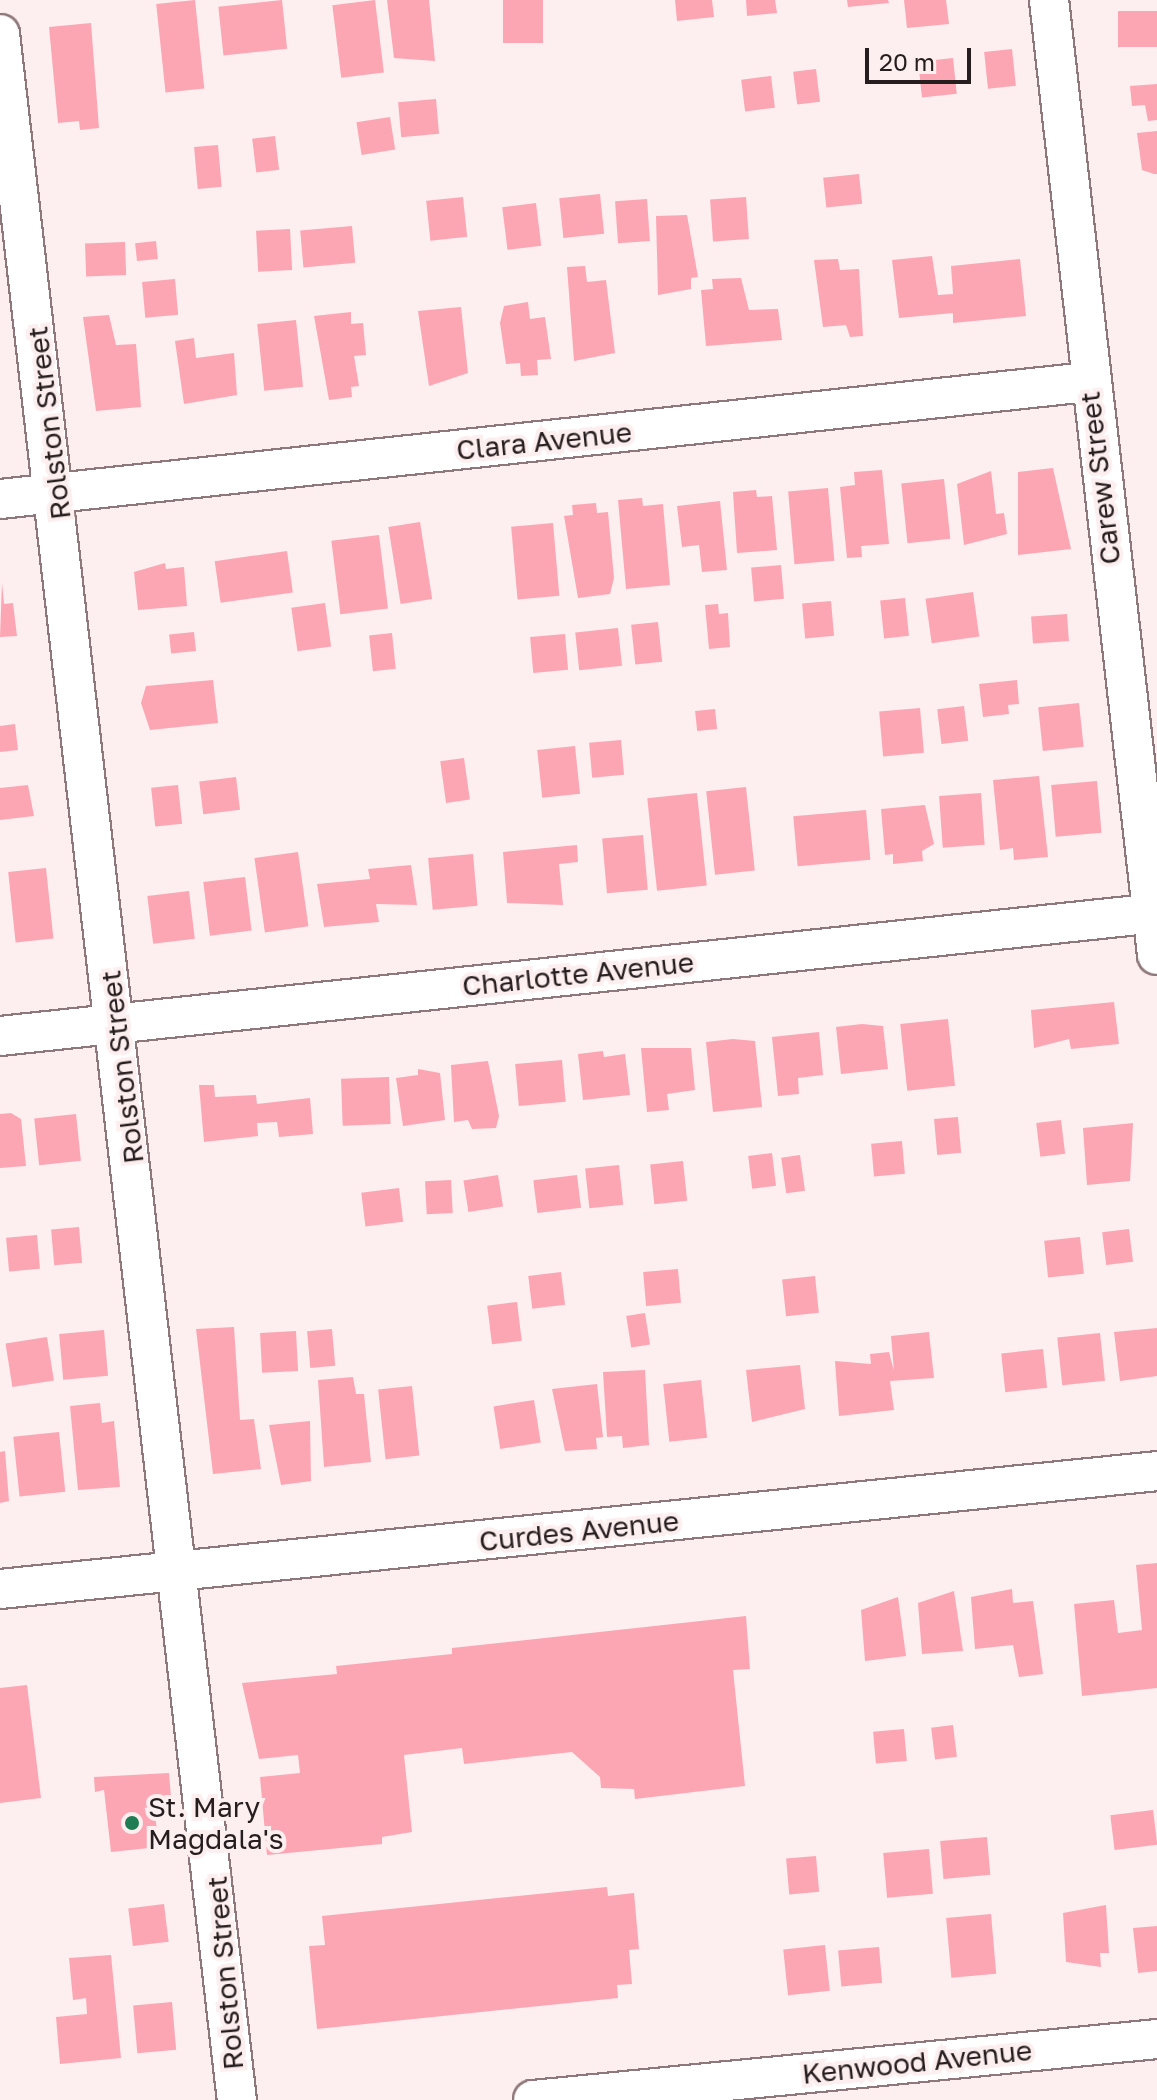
<!DOCTYPE html>
<style>
body{margin:0}
#map{position:relative;width:1157px;height:2100px;overflow:hidden;background:#fdeeef;font-family:"Golos Text",sans-serif}
div>[style]{position:absolute}
[style*='--x']{left:calc(var(--x)*1px);top:calc(var(--y)*1px);width:calc(var(--w)*1px);rotate:calc(var(--a)*1deg)}
.building>*{inset:0;background:#fca6b4;transform-origin:0 0}
.roads{filter:drop-shadow(2px 0 #8e787b) drop-shadow(-2px 0 #8e787b) drop-shadow(0 2px #8e787b) drop-shadow(0 -2px #8e787b)}
.minor>*{height:38px;margin:-19px;padding:0 19px;transform-origin:19px;border-radius:19px;background:#fff}
.dots>*{width:22px;height:22px;translate:-50% -50%;box-sizing:border-box;border:4px solid #fdeeef;border-radius:50%}
span{translate:-50% -50%;white-space:nowrap;text-align:center;line-height:1.15;-webkit-text-stroke:8px #fdeeef;paint-order:stroke}
.street-label{font-size:28px;color:#251d1e}
.poi-label{font-size:28px;color:#251d1e}
.left{translate:0 -50%;text-align:left}
.scale{position:absolute;left:865px;top:48px;width:106px;height:36px;box-sizing:border-box;border:4px solid #251d1e;border-top:0;padding-left:10px;font-size:24px;line-height:28px;white-space:nowrap;color:#251d1e;-webkit-text-stroke:6px #fdeeef;paint-order:stroke}
</style>
<div id="map">
<div class="building">
<div style="left:195px;top:0;width:89px;height:39px;rotate:84deg"></div>
<div style="left:282px;top:0;width:49px;height:64px;rotate:84deg"></div>
<div style="left:375px;top:0;width:73px;height:43px;rotate:83deg"></div>
<div style="clip-path:polygon(387px 0,429px 0,435px 61px,394px 58px)"></div>
<div style="left:503px;top:0;width:40px;height:43px"></div>
<div style="clip-path:polygon(675px 0,712px 0,714px 17px,677px 21px)"></div>
<div style="clip-path:polygon(746px 0,775px 0,777px 13px,747px 16px)"></div>
<div style="clip-path:polygon(847px 0,888px 0,889px 3px,848px 7px)"></div>
<div style="clip-path:polygon(904px 0,946px 0,949px 24px,907px 28px)"></div>
<div style="left:1157px;top:11px;width:36px;height:39px;rotate:90deg"></div>
<div style="clip-path:polygon(91px 23px,99px 128px,80px 130px,79px 121px,58px 123px,49px 27px)"></div>
<div style="left:1012px;top:49px;width:37px;height:28px;rotate:84deg"></div>
<div style="left:953px;top:58px;width:36px;height:35px;rotate:84deg"></div>
<div style="left:816px;top:69px;width:33px;height:23px;rotate:83deg"></div>
<div style="left:771px;top:76px;width:32px;height:30px;rotate:83deg"></div>
<div style="clip-path:polygon(1157px 84px,1157px 120px,1148px 121px,1145px 105px,1132px 106px,1130px 86px)"></div>
<div style="left:436px;top:99px;width:35px;height:38px;rotate:85deg"></div>
<div style="left:390px;top:117px;width:33px;height:34px;rotate:81deg"></div>
<div style="clip-path:polygon(1157px 131px,1157px 174px,1154px 174px,1142px 170px,1137px 133px)"></div>
<div style="left:275px;top:136px;width:34px;height:23px;rotate:83deg"></div>
<div style="left:218px;top:145px;width:42px;height:24px;rotate:85deg"></div>
<div style="left:859px;top:174px;width:30px;height:36px;rotate:84deg"></div>
<div style="left:600px;top:194px;width:40px;height:41px;rotate:84deg"></div>
<div style="left:463px;top:197px;width:40px;height:37px;rotate:84deg"></div>
<div style="left:746px;top:197px;width:42px;height:36px;rotate:86deg"></div>
<div style="left:647px;top:199px;width:42px;height:32px;rotate:86deg"></div>
<div style="left:536px;top:203px;width:43px;height:34px;rotate:83deg"></div>
<div style="clip-path:polygon(687px 215px,698px 277px,691px 278px,691px 289px,658px 295px,656px 216px)"></div>
<div style="left:352px;top:226px;width:37px;height:52px;rotate:85deg"></div>
<div style="left:290px;top:229px;width:41px;height:34px;rotate:87deg"></div>
<div style="left:156px;top:241px;width:18px;height:21px;rotate:84deg"></div>
<div style="left:125px;top:242px;width:33px;height:40px;rotate:88deg"></div>
<div style="clip-path:polygon(932px 256px,938px 295px,953px 294px,951px 266px,1020px 259px,1026px 316px,953px 323px,953px 313px,899px 318px,892px 260px)"></div>
<div style="clip-path:polygon(838px 259px,840px 270px,859px 269px,863px 336px,850px 337px,846px 325px,823px 327px,814px 260px)"></div>
<div style="clip-path:polygon(585px 266px,587px 282px,606px 280px,615px 353px,574px 361px,567px 267px)"></div>
<div style="clip-path:polygon(741px 278px,749px 310px,778px 309px,782px 340px,706px 346px,701px 290px,713px 289px,712px 279px)"></div>
<div style="left:175px;top:279px;width:36px;height:33px;rotate:85deg"></div>
<div style="clip-path:polygon(528px 302px,530px 319px,545px 317px,551px 359px,537px 360px,538px 375px,521px 376px,520px 363px,506px 364px,500px 323px,504px 306px)"></div>
<div style="clip-path:polygon(461px 307px,468px 373px,429px 386px,418px 311px)"></div>
<div style="clip-path:polygon(351px 312px,351px 324px,363px 323px,366px 355px,354px 356px,359px 386px,351px 387px,352px 397px,329px 400px,314px 316px)"></div>
<div style="clip-path:polygon(109px 315px,116px 345px,136px 344px,141px 407px,96px 411px,83px 317px)"></div>
<div style="left:296px;top:320px;width:67px;height:39px;rotate:84deg"></div>
<div style="clip-path:polygon(194px 338px,196px 358px,234px 353px,237px 395px,184px 404px,175px 341px)"></div>
<div style="clip-path:polygon(1053px 468px,1071px 549px,1018px 555px,1018px 472px)"></div>
<div style="clip-path:polygon(882px 470px,889px 544px,861px 546px,862px 557px,847px 558px,840px 487px,855px 485px,854px 472px)"></div>
<div style="clip-path:polygon(991px 471px,996px 514px,1004px 513px,1007px 534px,964px 545px,957px 484px)"></div>
<div style="left:944px;top:479px;width:60px;height:43px;rotate:84deg"></div>
<div style="left:828px;top:488px;width:73px;height:40px;rotate:85deg"></div>
<div style="clip-path:polygon(756px 490px,757px 497px,772px 496px,777px 550px,737px 553px,733px 492px)"></div>
<div style="clip-path:polygon(642px 498px,643px 506px,663px 504px,670px 585px,626px 589px,618px 500px)"></div>
<div style="clip-path:polygon(720px 501px,727px 570px,702px 572px,699px 545px,682px 547px,677px 506px)"></div>
<div style="clip-path:polygon(596px 503px,597px 513px,608px 512px,614px 578px,610px 594px,578px 598px,564px 516px,573px 515px,572px 505px)"></div>
<div style="left:420px;top:522px;width:78px;height:32px;rotate:81deg"></div>
<div style="left:553px;top:523px;width:73px;height:42px;rotate:85deg"></div>
<div style="left:379px;top:535px;width:74px;height:48px;rotate:83deg"></div>
<div style="left:287px;top:551px;width:42px;height:73px;rotate:82deg"></div>
<div style="clip-path:polygon(165px 563px,166px 569px,184px 567px,187px 606px,138px 610px,134px 572px)"></div>
<div style="left:781px;top:565px;width:34px;height:30px;rotate:85deg"></div>
<div style="clip-path:polygon(2px 583px,4px 604px,13px 603px,17px 636px,0 637px)"></div>
<div style="left:973px;top:592px;width:45px;height:48px;rotate:82deg"></div>
<div style="left:905px;top:598px;width:38px;height:25px;rotate:84deg"></div>
<div style="left:831px;top:601px;width:35px;height:29px;rotate:85deg"></div>
<div style="left:325px;top:603px;width:44px;height:34px;rotate:82deg"></div>
<div style="clip-path:polygon(718px 604px,719px 614px,728px 613px,730px 647px,709px 649px,705px 605px)"></div>
<div style="left:1067px;top:614px;width:27px;height:36px;rotate:86deg"></div>
<div style="left:658px;top:622px;width:40px;height:27px;rotate:84deg"></div>
<div style="left:618px;top:628px;width:38px;height:43px;rotate:84deg"></div>
<div style="left:194px;top:632px;width:19px;height:25px;rotate:84deg"></div>
<div style="left:392px;top:633px;width:36px;height:23px;rotate:84deg"></div>
<div style="left:565px;top:634px;width:36px;height:35px;rotate:85deg"></div>
<div style="clip-path:polygon(213px 680px,218px 723px,150px 730px,141px 703px,146px 686px)"></div>
<div style="clip-path:polygon(1017px 680px,1019px 704px,1008px 705px,1009px 714px,983px 717px,979px 684px)"></div>
<div style="left:1079px;top:703px;width:44px;height:41px;rotate:84deg"></div>
<div style="left:964px;top:706px;width:35px;height:27px;rotate:83deg"></div>
<div style="left:920px;top:708px;width:45px;height:41px;rotate:85deg"></div>
<div style="left:715px;top:709px;width:20px;height:20px;rotate:84deg"></div>
<div style="clip-path:polygon(15px 724px,18px 750px,0 752px,0 726px)"></div>
<div style="left:621px;top:740px;width:35px;height:32px;rotate:85deg"></div>
<div style="left:575px;top:746px;width:48px;height:38px;rotate:84deg"></div>
<div style="left:464px;top:758px;width:42px;height:24px;rotate:82deg"></div>
<div style="clip-path:polygon(1039px 776px,1048px 857px,1014px 860px,1013px 848px,1000px 850px,993px 780px)"></div>
<div style="left:236px;top:777px;width:33px;height:37px;rotate:83deg"></div>
<div style="left:1097px;top:781px;width:52px;height:46px;rotate:85deg"></div>
<div style="clip-path:polygon(28px 785px,34px 816px,0 820px,0 788px)"></div>
<div style="left:178px;top:785px;width:39px;height:27px;rotate:84deg"></div>
<div style="left:746px;top:787px;width:84px;height:40px;rotate:84deg"></div>
<div style="left:697px;top:793px;width:93px;height:50px;rotate:84deg"></div>
<div style="left:981px;top:793px;width:52px;height:42px;rotate:86deg"></div>
<div style="clip-path:polygon(925px 805px,934px 844px,922px 851px,923px 861px,893px 864px,893px 854px,885px 855px,881px 809px)"></div>
<div style="left:866px;top:810px;width:50px;height:73px;rotate:85deg"></div>
<div style="left:643px;top:835px;width:55px;height:41px;rotate:85deg"></div>
<div style="clip-path:polygon(577px 845px,578px 862px,559px 864px,563px 905px,507px 903px,503px 852px)"></div>
<div style="left:298px;top:852px;width:75px;height:44px;rotate:82deg"></div>
<div style="left:473px;top:854px;width:52px;height:45px;rotate:85deg"></div>
<div style="clip-path:polygon(411px 865px,417px 905px,376px 904px,379px 922px,324px 927px,317px 884px,370px 879px,368px 869px)"></div>
<div style="left:46px;top:868px;width:71px;height:38px;rotate:84deg"></div>
<div style="left:245px;top:877px;width:54px;height:42px;rotate:83deg"></div>
<div style="left:189px;top:891px;width:48px;height:42px;rotate:83deg"></div>
<div style="clip-path:polygon(1114px 1002px,1119px 1044px,1071px 1049px,1069px 1039px,1034px 1048px,1031px 1010px)"></div>
<div style="left:948px;top:1019px;width:67px;height:48px;rotate:84deg"></div>
<div style="clip-path:polygon(862px 1024px,883px 1026px,888px 1069px,841px 1074px,836px 1027px)"></div>
<div style="clip-path:polygon(819px 1032px,823px 1075px,798px 1078px,799px 1094px,778px 1096px,772px 1037px)"></div>
<div style="clip-path:polygon(733px 1039px,755px 1041px,762px 1107px,713px 1112px,706px 1042px)"></div>
<div style="clip-path:polygon(641px 1048px,691px 1048px,695px 1090px,667px 1094px,669px 1110px,647px 1112px)"></div>
<div style="clip-path:polygon(603px 1051px,604px 1057px,625px 1054px,630px 1095px,583px 1100px,578px 1054px)"></div>
<div style="left:562px;top:1060px;width:42px;height:47px;rotate:85deg"></div>
<div style="clip-path:polygon(488px 1061px,499px 1116px,496px 1128px,472px 1129px,468px 1120px,454px 1122px,451px 1065px)"></div>
<div style="clip-path:polygon(418px 1069px,440px 1073px,445px 1120px,403px 1126px,396px 1078px,418px 1075px)"></div>
<div style="left:389px;top:1077px;width:47px;height:48px;rotate:88deg"></div>
<div style="clip-path:polygon(199px 1085px,214px 1085px,215px 1097px,256px 1095px,257px 1104px,310px 1098px,313px 1134px,279px 1137px,277px 1122px,257px 1123px,258px 1136px,204px 1142px)"></div>
<div style="clip-path:polygon(11px 1113px,21px 1119px,26px 1166px,0 1168px,0 1114px)"></div>
<div style="left:76px;top:1114px;width:47px;height:42px;rotate:84deg"></div>
<div style="left:958px;top:1117px;width:36px;height:24px;rotate:85deg"></div>
<div style="left:1061px;top:1120px;width:34px;height:25px;rotate:83deg"></div>
<div style="clip-path:polygon(1133px 1123px,1130px 1181px,1087px 1185px,1083px 1128px)"></div>
<div style="left:902px;top:1141px;width:33px;height:31px;rotate:85deg"></div>
<div style="left:772px;top:1153px;width:33px;height:24px;rotate:83deg"></div>
<div style="left:800px;top:1155px;width:36px;height:19px;rotate:82deg"></div>
<div style="left:683px;top:1161px;width:40px;height:33px;rotate:84deg"></div>
<div style="left:619px;top:1165px;width:40px;height:34px;rotate:84deg"></div>
<div style="left:498px;top:1175px;width:32px;height:35px;rotate:81deg"></div>
<div style="left:577px;top:1175px;width:33px;height:44px;rotate:83deg"></div>
<div style="left:451px;top:1180px;width:33px;height:26px;rotate:87deg"></div>
<div style="left:399px;top:1188px;width:34px;height:38px;rotate:83deg"></div>
<div style="left:79px;top:1227px;width:36px;height:28px;rotate:85deg"></div>
<div style="left:1129px;top:1229px;width:33px;height:27px;rotate:83deg"></div>
<div style="left:37px;top:1235px;width:34px;height:31px;rotate:85deg"></div>
<div style="left:1080px;top:1237px;width:37px;height:36px;rotate:84deg"></div>
<div style="left:678px;top:1269px;width:34px;height:35px;rotate:85deg"></div>
<div style="left:561px;top:1272px;width:33px;height:33px;rotate:83deg"></div>
<div style="left:815px;top:1276px;width:37px;height:33px;rotate:84deg"></div>
<div style="left:517px;top:1302px;width:39px;height:30px;rotate:83deg"></div>
<div style="left:645px;top:1313px;width:32px;height:19px;rotate:81deg"></div>
<div style="clip-path:polygon(234px 1327px,240px 1420px,254px 1419px,261px 1469px,213px 1474px,196px 1329px)"></div>
<div style="clip-path:polygon(1157px 1328px,1157px 1376px,1120px 1381px,1114px 1332px)"></div>
<div style="left:332px;top:1329px;width:37px;height:25px;rotate:85deg"></div>
<div style="left:104px;top:1330px;width:46px;height:45px;rotate:85deg"></div>
<div style="left:296px;top:1331px;width:40px;height:36px;rotate:87deg"></div>
<div style="clip-path:polygon(929px 1332px,934px 1378px,890px 1381px,894px 1410px,839px 1416px,835px 1361px,871px 1364px,870px 1354px,889px 1352px,894px 1371px,891px 1336px)"></div>
<div style="left:1100px;top:1333px;width:48px;height:43px;rotate:84deg"></div>
<div style="left:47px;top:1337px;width:44px;height:42px;rotate:81deg"></div>
<div style="left:1043px;top:1349px;width:39px;height:42px;rotate:84deg"></div>
<div style="clip-path:polygon(800px 1365px,805px 1409px,752px 1422px,746px 1370px)"></div>
<div style="clip-path:polygon(645px 1370px,649px 1445px,623px 1448px,622px 1436px,607px 1437px,603px 1372px)"></div>
<div style="clip-path:polygon(353px 1377px,356px 1394px,364px 1394px,371px 1462px,324px 1467px,318px 1380px)"></div>
<div style="left:701px;top:1380px;width:58px;height:38px;rotate:84deg"></div>
<div style="clip-path:polygon(597px 1384px,603px 1437px,596px 1438px,597px 1449px,565px 1451px,552px 1389px)"></div>
<div style="left:412px;top:1386px;width:70px;height:34px;rotate:84deg"></div>
<div style="left:534px;top:1400px;width:43px;height:41px;rotate:81deg"></div>
<div style="clip-path:polygon(100px 1403px,102px 1423px,114px 1421px,120px 1487px,78px 1490px,70px 1406px)"></div>
<div style="clip-path:polygon(310px 1421px,311px 1481px,281px 1485px,269px 1425px)"></div>
<div style="left:59px;top:1432px;width:60px;height:46px;rotate:84deg"></div>
<div style="clip-path:polygon(5px 1451px,9px 1501px,0 1503px,0 1452px)"></div>
<div style="clip-path:polygon(1157px 1563px,1157px 1688px,1082px 1696px,1074px 1604px,1114px 1600px,1118px 1633px,1142px 1630px,1136px 1565px)"></div>
<div style="clip-path:polygon(1012px 1589px,1013px 1603px,1033px 1601px,1043px 1674px,1019px 1677px,1013px 1645px,975px 1649px,971px 1597px)"></div>
<div style="clip-path:polygon(954px 1591px,963px 1651px,922px 1654px,918px 1603px)"></div>
<div style="clip-path:polygon(898px 1597px,906px 1656px,865px 1661px,861px 1610px)"></div>
<div style="clip-path:polygon(746px 1616px,750px 1669px,733px 1670px,745px 1786px,635px 1799px,634px 1789px,601px 1788px,600px 1777px,572px 1752px,464px 1764px,462px 1748px,404px 1755px,412px 1832px,382px 1837px,382px 1844px,267px 1855px,260px 1777px,300px 1773px,298px 1755px,259px 1759px,242px 1683px,337px 1674px,336px 1666px,452px 1654px,452px 1648px)"></div>
<div style="clip-path:polygon(27px 1685px,41px 1798px,0 1803px,0 1688px)"></div>
<div style="left:953px;top:1725px;width:32px;height:22px;rotate:83deg"></div>
<div style="left:904px;top:1729px;width:32px;height:31px;rotate:85deg"></div>
<div style="clip-path:polygon(169px 1773px,171px 1797px,153px 1799px,159px 1847px,111px 1852px,104px 1790px,95px 1792px,94px 1777px)"></div>
<div style="left:1153px;top:1810px;width:35px;height:43px;rotate:83deg"></div>
<div style="left:987px;top:1837px;width:38px;height:47px;rotate:85deg"></div>
<div style="left:929px;top:1849px;width:45px;height:46px;rotate:85deg"></div>
<div style="left:816px;top:1856px;width:36px;height:30px;rotate:85deg"></div>
<div style="clip-path:polygon(607px 1887px,608px 1896px,634px 1893px,639px 1949px,629px 1950px,632px 1984px,617px 1985px,618px 1998px,317px 2029px,309px 1946px,325px 1945px,322px 1916px)"></div>
<div style="left:164px;top:1904px;width:38px;height:36px;rotate:83deg"></div>
<div style="clip-path:polygon(1106px 1905px,1109px 1953px,1100px 1953px,1101px 1967px,1066px 1962px,1063px 1913px)"></div>
<div style="left:991px;top:1914px;width:60px;height:45px;rotate:85deg"></div>
<div style="clip-path:polygon(1157px 1926px,1157px 1971px,1138px 1973px,1133px 1928px)"></div>
<div style="left:825px;top:1945px;width:46px;height:42px;rotate:84deg"></div>
<div style="left:879px;top:1947px;width:36px;height:41px;rotate:85deg"></div>
<div style="clip-path:polygon(111px 1955px,121px 2058px,60px 2064px,56px 2017px,87px 2014px,86px 1998px,73px 2000px,69px 1958px)"></div>
<div style="left:172px;top:2002px;width:48px;height:39px;rotate:85deg"></div>
</div>
<div class="roads">
<div class="minor">
<div style="--x:1049;--y:0;--w:961;--a:83.55"></div>
<div style="--x:0;--y:34;--w:2080;--a:83.46"></div>
<div style="--x:0;--y:499;--w:1094;--a:-6.14"></div>
<div style="--x:0;--y:1036;--w:1164;--a:-6.07"></div>
<div style="--x:0;--y:1589;--w:1163;--a:-5.82"></div>
<div style="--x:533;--y:2100;--w:627;--a:-5.58"></div>
</div>
</div>
<div class="dots">
<div style="left:132px;top:1823px;background:#207c52"></div>
</div>
<div class="street-label">
<span style="left:49px;top:423px;rotate:-97deg">Rolston Street</span>
<span style="left:544px;top:441px;rotate:-6deg">Clara Avenue</span>
<span style="left:1100px;top:478px;rotate:-97deg">Carew Street</span>
<span style="left:578px;top:974px;rotate:-6deg">Charlotte Avenue</span>
<span style="left:122px;top:1067px;rotate:-97deg">Rolston Street</span>
<span style="left:579px;top:1531px;rotate:-6deg">Curdes Avenue</span>
<span style="left:225px;top:1973px;rotate:-95deg">Rolston Street</span>
<span style="left:917px;top:2062px;rotate:-6deg">Kenwood Avenue</span>
</div>
<div class="poi-label">
<span class="left" style="left:148px;top:1823px">St. Mary<br>Magdala's</span>
</div>
<div class="scale">20 m</div>
</div>
